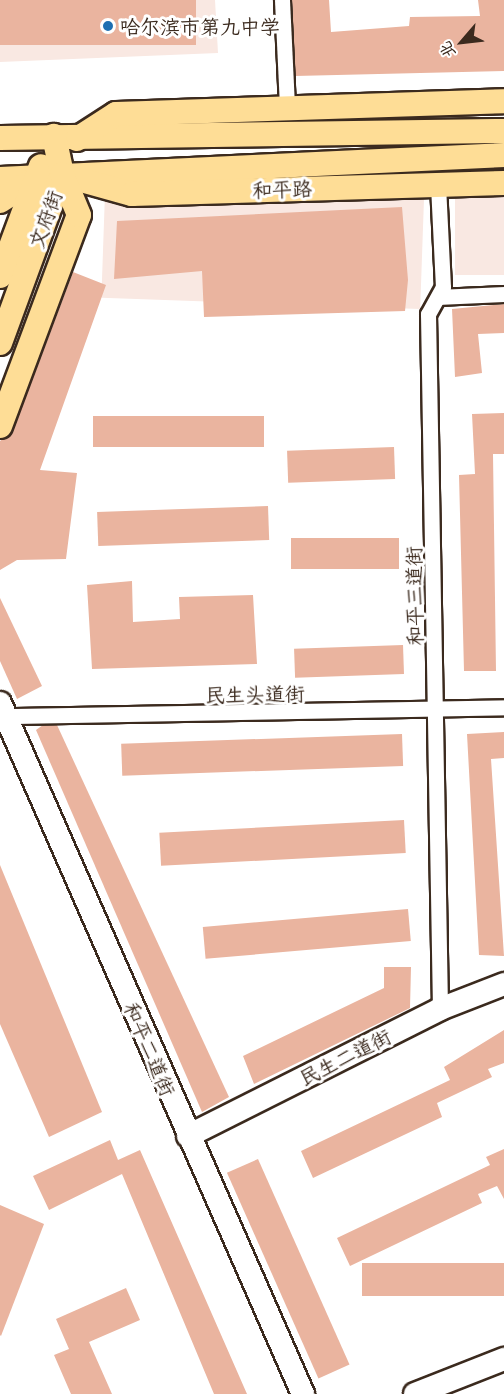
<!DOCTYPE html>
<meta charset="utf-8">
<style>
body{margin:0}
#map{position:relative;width:504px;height:1394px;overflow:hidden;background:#fff;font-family:"Playpen Sans","LXGW WenKai TC",sans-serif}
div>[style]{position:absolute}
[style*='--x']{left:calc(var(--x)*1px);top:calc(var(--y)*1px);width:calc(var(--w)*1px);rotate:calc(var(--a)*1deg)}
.built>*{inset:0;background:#f9e8e2;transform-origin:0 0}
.building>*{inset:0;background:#eab49f;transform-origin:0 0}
.roads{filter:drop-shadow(2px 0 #3b2a1e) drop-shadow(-2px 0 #3b2a1e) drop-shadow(0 2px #3b2a1e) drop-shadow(0 -2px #3b2a1e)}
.street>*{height:15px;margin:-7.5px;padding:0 7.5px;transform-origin:7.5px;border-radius:7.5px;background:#fff}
.secondary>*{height:22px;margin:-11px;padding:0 11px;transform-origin:11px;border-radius:11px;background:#fff}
.primary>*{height:24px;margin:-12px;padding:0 12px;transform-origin:12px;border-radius:12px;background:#fedd96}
.dots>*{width:16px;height:16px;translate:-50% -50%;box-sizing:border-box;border:3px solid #fff;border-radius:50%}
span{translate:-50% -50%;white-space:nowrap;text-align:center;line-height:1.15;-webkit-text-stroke:6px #fff;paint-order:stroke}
.poi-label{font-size:20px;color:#3b2a1e}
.left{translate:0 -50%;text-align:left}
.street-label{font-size:20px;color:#3b2a1e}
.north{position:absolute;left:432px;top:12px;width:60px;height:60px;-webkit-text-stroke:4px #fff;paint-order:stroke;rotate:242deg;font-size:16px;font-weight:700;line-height:24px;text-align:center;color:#3b2a1e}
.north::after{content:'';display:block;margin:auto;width:21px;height:27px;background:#3b2a1e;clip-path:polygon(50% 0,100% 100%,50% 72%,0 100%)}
</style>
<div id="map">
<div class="built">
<div style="clip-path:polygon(0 0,215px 0,218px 53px,0 62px)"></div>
<div style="left:504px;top:191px;width:84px;height:49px;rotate:90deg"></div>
<div style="left:424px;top:199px;width:110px;height:319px;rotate:92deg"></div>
</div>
<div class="building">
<div style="left:0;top:0;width:196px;height:45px"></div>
<div style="clip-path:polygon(292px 0,329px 0,331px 32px,409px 26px,410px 17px,480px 16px,478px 0,504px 0,504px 71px,295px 76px)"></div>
<div style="clip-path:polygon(402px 207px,408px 280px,405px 311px,204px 317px,202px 271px,114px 279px,117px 221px)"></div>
<div style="clip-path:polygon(73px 272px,106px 285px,40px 470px,77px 473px,66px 559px,17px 560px,0 570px,0 441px,13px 431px)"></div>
<div style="clip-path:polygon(504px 304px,504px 333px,478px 334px,482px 373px,455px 377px,452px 309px)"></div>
<div style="clip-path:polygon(504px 413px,504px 454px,493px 454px,496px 671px,464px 671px,459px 475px,475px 474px,472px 414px)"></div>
<div style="left:264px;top:416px;width:31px;height:171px;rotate:90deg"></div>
<div style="left:394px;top:447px;width:32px;height:107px;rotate:88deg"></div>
<div style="left:268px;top:506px;width:34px;height:171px;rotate:88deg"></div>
<div style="left:399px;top:538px;width:31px;height:108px;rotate:90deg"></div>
<div style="clip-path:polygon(132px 581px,133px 622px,180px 619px,179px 597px,253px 595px,257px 664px,92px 669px,87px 585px)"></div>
<div style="clip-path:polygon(0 598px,42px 686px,17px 699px,0 661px)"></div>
<div style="left:403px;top:645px;width:29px;height:109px;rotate:88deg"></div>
<div style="clip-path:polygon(43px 725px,57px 725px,229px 1097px,202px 1112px,36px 730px)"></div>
<div style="clip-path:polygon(504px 732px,504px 758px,491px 759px,504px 956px,479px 955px,467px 734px)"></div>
<div style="left:402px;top:734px;width:32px;height:281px;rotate:88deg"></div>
<div style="left:404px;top:820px;width:33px;height:245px;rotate:87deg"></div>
<div style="clip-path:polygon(0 865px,102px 1112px,49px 1137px,0 1024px)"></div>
<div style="left:408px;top:909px;width:32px;height:206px;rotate:85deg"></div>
<div style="clip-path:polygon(384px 967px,411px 967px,410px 1008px,254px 1084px,243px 1056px,384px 988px)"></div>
<div style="clip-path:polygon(504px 1030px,504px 1063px,488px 1069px,492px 1077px,437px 1103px,442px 1117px,313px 1178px,301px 1151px,450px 1080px,444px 1067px)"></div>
<div style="clip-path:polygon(110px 1140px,118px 1160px,140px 1150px,247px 1394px,214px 1394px,122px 1174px,49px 1210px,33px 1176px)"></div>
<div style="clip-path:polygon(504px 1149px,504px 1199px,497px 1186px,478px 1194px,482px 1203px,350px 1266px,337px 1238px,490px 1165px,486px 1157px)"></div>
<div style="left:258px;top:1159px;width:225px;height:34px;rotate:66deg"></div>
<div style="clip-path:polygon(0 1205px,44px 1224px,1px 1336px,0 1335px)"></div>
<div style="left:504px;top:1263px;width:33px;height:142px;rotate:90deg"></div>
<div style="clip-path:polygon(126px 1288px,140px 1320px,89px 1342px,112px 1394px,71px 1394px,54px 1355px,69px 1349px,56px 1319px)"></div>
</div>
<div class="roads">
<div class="street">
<div style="--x:282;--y:0;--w:108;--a:87.3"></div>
<div style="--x:438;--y:185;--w:102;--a:87.2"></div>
<div style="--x:443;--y:287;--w:31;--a:119"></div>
<div style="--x:428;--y:314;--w:695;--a:89.01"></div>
<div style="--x:439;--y:297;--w:65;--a:-2.6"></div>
<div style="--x:7;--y:716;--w:497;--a:-1"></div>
</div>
<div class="secondary">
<div style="--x:0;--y:703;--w:755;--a:66.32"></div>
<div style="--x:188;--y:1136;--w:282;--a:-26.7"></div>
<div style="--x:440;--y:1009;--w:69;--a:-21.3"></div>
<div style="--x:415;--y:1394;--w:96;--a:-21.5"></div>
</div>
<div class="primary">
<div style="--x:0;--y:138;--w:504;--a:-0.8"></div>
<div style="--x:77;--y:139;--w:46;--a:-32.7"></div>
<div style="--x:116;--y:114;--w:388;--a:-1.9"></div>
<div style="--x:0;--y:179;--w:505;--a:-2.73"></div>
<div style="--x:81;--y:180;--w:53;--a:15.4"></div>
<div style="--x:132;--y:194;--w:372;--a:-1.7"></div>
<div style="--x:0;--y:201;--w:40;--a:-32.9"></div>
<div style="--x:0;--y:276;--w:117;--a:-69.6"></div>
<div style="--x:0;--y:343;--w:180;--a:-69.9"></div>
<div style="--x:62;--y:174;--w:39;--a:-102"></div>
<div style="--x:0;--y:426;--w:225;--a:-69.5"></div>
<div style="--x:79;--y:215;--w:44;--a:-112.5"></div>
</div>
</div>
<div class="dots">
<div style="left:108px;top:26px;background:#1f6fb2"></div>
</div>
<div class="poi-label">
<span class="left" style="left:120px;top:26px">哈尔滨市第九中学</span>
</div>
<div class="street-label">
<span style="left:282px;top:189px;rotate:-2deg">和平路</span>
<span style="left:45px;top:219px;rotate:-70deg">文府街</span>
<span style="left:414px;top:596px;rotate:-91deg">和平三道街</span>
<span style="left:255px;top:694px;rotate:-1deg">民生头道街</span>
<span style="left:150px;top:1049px;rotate:67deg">和平二道街</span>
<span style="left:345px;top:1057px;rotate:-27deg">民生二道街</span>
</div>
<div class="north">北</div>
</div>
